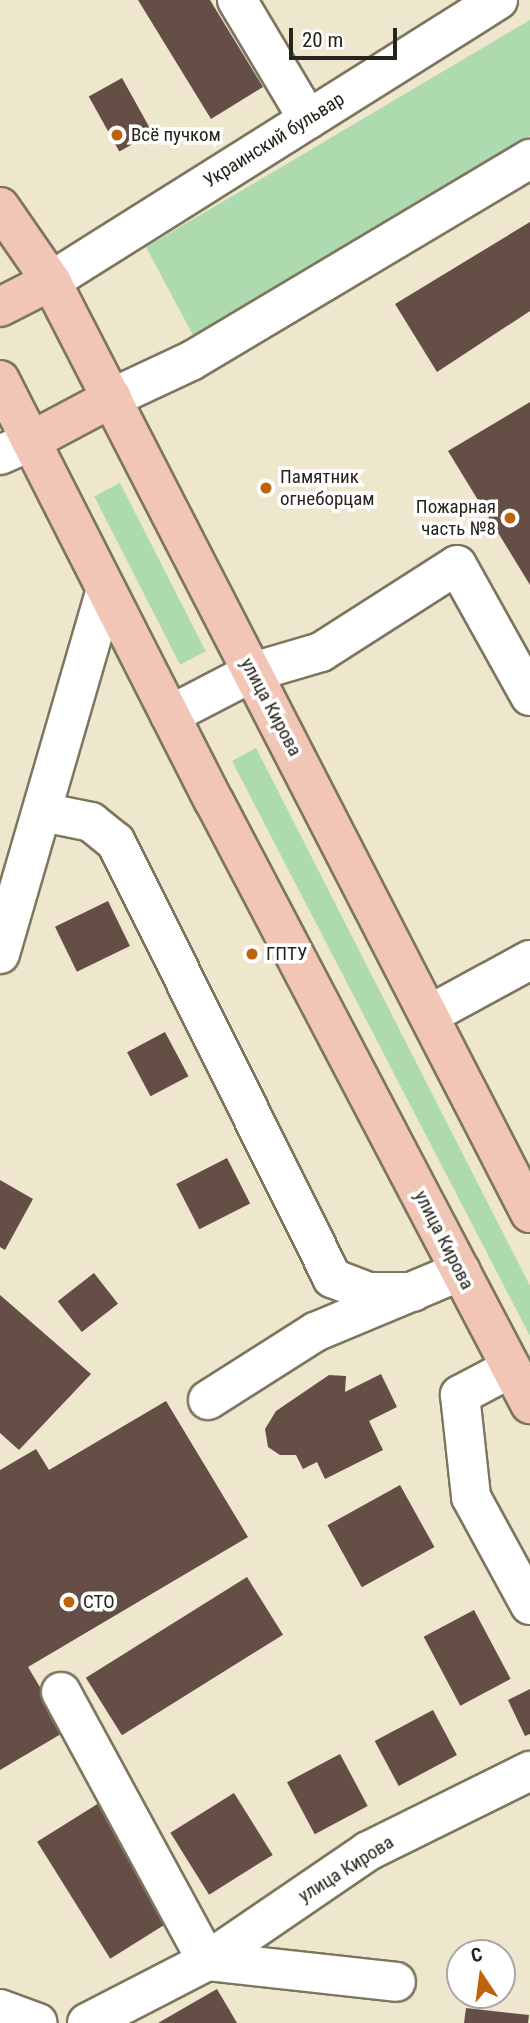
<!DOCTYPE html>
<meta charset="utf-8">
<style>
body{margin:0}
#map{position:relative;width:530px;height:2023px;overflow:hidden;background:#eee6cd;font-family:"Roboto Condensed",sans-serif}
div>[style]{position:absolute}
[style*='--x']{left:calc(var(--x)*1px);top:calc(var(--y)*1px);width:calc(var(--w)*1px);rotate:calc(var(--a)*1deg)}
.green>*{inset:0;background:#addaaf;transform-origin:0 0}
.building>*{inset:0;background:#654e45;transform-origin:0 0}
.roads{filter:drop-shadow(2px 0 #7d765f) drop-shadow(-2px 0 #7d765f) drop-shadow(0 2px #7d765f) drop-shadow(0 -2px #7d765f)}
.minor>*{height:38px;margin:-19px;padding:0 19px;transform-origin:19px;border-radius:19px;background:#fff}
.major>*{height:38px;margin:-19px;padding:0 19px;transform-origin:19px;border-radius:19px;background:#f1c6b7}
.dots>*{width:19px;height:19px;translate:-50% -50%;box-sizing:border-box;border:4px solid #fff;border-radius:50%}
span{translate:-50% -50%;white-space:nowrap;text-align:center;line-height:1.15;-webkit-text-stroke:7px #fff;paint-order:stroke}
.poi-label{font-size:19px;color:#27241b}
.left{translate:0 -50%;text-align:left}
.right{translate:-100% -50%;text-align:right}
.street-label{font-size:19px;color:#27241b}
.north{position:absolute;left:446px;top:1939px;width:70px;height:70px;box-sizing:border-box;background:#fff;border:2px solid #a9a7a4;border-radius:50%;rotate:347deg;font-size:19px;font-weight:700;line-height:28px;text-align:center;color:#27241b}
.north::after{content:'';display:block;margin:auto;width:24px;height:32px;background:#bd6309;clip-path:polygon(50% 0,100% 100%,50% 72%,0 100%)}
.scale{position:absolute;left:289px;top:28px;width:108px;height:32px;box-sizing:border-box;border:4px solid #27241b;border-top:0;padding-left:9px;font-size:21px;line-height:24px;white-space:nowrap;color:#27241b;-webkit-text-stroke:5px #fff;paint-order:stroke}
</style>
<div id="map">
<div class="green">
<div style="clip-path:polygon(530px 20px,530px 136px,193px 335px,146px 247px)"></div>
<div style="left:120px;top:483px;width:189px;height:29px;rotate:63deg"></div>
<div style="clip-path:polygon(256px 748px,530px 1286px,530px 1336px,232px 761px)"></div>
</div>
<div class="building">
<div style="clip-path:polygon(138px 0,210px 0,263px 87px,211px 119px)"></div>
<div style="left:122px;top:78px;width:63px;height:38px;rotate:61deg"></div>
<div style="clip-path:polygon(530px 222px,530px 311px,437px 372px,395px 304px)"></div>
<div style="clip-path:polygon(530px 402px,530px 585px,448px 451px)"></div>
<div style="left:108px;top:901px;width:50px;height:59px;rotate:64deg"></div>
<div style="left:165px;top:1032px;width:50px;height:43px;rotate:62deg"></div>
<div style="left:227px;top:1158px;width:51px;height:57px;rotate:63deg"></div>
<div style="clip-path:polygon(0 1180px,33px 1199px,5px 1250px,0 1247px)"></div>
<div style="left:94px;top:1273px;width:39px;height:46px;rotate:52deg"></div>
<div style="clip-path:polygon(0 1295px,91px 1374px,19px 1450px,0 1433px)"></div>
<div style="clip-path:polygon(381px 1374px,397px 1407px,369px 1421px,383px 1450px,325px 1479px,317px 1462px,303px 1469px,296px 1455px,280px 1455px,268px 1447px,265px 1429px,276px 1411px,329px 1375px,346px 1376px,345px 1392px)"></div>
<div style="clip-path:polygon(166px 1401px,248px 1537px,28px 1667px,66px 1731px,0 1770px,0 1470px,36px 1449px,49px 1470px)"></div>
<div style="left:400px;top:1485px;width:71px;height:83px;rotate:61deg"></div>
<div style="left:247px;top:1577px;width:68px;height:190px;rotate:58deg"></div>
<div style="left:474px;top:1610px;width:78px;height:57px;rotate:62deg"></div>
<div style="clip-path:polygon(530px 1689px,530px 1734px,525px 1736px,508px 1700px)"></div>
<div style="left:433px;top:1710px;width:51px;height:66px;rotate:62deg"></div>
<div style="left:340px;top:1754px;width:59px;height:60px;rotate:62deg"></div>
<div style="left:234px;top:1793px;width:73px;height:75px;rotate:58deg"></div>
<div style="left:99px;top:1803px;width:138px;height:73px;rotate:58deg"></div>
<div style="clip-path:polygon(217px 1989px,237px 2023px,158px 2023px)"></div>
<div style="clip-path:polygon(466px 2008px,529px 2015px,528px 2023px,464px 2023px)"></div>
</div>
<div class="roads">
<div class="minor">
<div style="--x:237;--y:0;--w:139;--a:59.2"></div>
<div style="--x:51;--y:281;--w:528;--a:-32.15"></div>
<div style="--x:112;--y:398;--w:87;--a:-25.1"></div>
<div style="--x:191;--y:361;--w:395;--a:-30.8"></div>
<div style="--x:0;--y:455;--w:34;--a:-24"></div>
<div style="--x:170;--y:715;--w:93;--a:-27.4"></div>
<div style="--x:253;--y:672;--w:71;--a:-16.4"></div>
<div style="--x:321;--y:652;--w:161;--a:-32.6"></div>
<div style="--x:457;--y:565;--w:150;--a:60.9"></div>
<div style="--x:42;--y:812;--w:50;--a:11.5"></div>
<div style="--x:91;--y:822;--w:32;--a:39"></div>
<div style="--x:116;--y:842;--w:487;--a:63.6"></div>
<div style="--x:332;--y:1278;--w:39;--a:21"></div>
<div style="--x:368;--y:1292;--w:45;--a:0"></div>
<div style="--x:0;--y:954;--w:379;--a:-73.8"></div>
<div style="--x:429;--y:1015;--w:115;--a:-28.6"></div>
<div style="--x:511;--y:1368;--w:58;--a:152.1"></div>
<div style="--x:460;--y:1395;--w:103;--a:83.8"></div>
<div style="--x:471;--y:1497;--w:123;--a:61.4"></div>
<div style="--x:208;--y:1400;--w:127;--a:-32.4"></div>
<div style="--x:315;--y:1332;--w:158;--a:-22.7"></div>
<div style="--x:61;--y:1692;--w:306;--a:61.5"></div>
<div style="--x:207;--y:1961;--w:190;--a:6.3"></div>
<div style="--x:0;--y:2009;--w:40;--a:20.2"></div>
<div style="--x:87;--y:2023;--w:135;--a:-27.3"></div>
<div style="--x:207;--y:1961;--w:195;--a:-34.3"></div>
<div style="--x:368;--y:1851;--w:181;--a:-26.3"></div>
</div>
<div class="major">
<div style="--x:0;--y:207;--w:90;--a:55.4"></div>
<div style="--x:51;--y:281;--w:1048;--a:62.8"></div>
<div style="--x:0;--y:307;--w:57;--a:-27"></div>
<div style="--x:0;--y:380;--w:472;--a:63.1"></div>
<div style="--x:214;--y:801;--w:681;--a:62.34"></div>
<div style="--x:31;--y:441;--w:92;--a:-28"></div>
</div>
</div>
<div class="dots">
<div style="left:117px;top:135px;background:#bd6309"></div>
<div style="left:266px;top:488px;background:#bd6309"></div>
<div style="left:510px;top:518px;background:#bd6309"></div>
<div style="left:252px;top:954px;background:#bd6309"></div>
<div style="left:69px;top:1602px;background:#bd6309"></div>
</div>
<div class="poi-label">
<span class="left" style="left:131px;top:135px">Всё пучком</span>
<span class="left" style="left:280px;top:488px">Памятник<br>огнеборцам</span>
<span class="right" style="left:496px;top:518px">Пожарная<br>часть №8</span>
<span class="left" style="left:266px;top:954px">ГПТУ</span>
<span class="left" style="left:83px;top:1602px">СТО</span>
</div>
<div class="street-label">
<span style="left:274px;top:140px;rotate:-32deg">Украинский бульвар</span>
<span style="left:271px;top:707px;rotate:62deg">улица Кирова</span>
<span style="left:444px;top:1240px;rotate:63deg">улица Кирова</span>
<span style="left:346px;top:1869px;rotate:-32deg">улица Кирова</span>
</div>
<div class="north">С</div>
<div class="scale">20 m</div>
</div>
